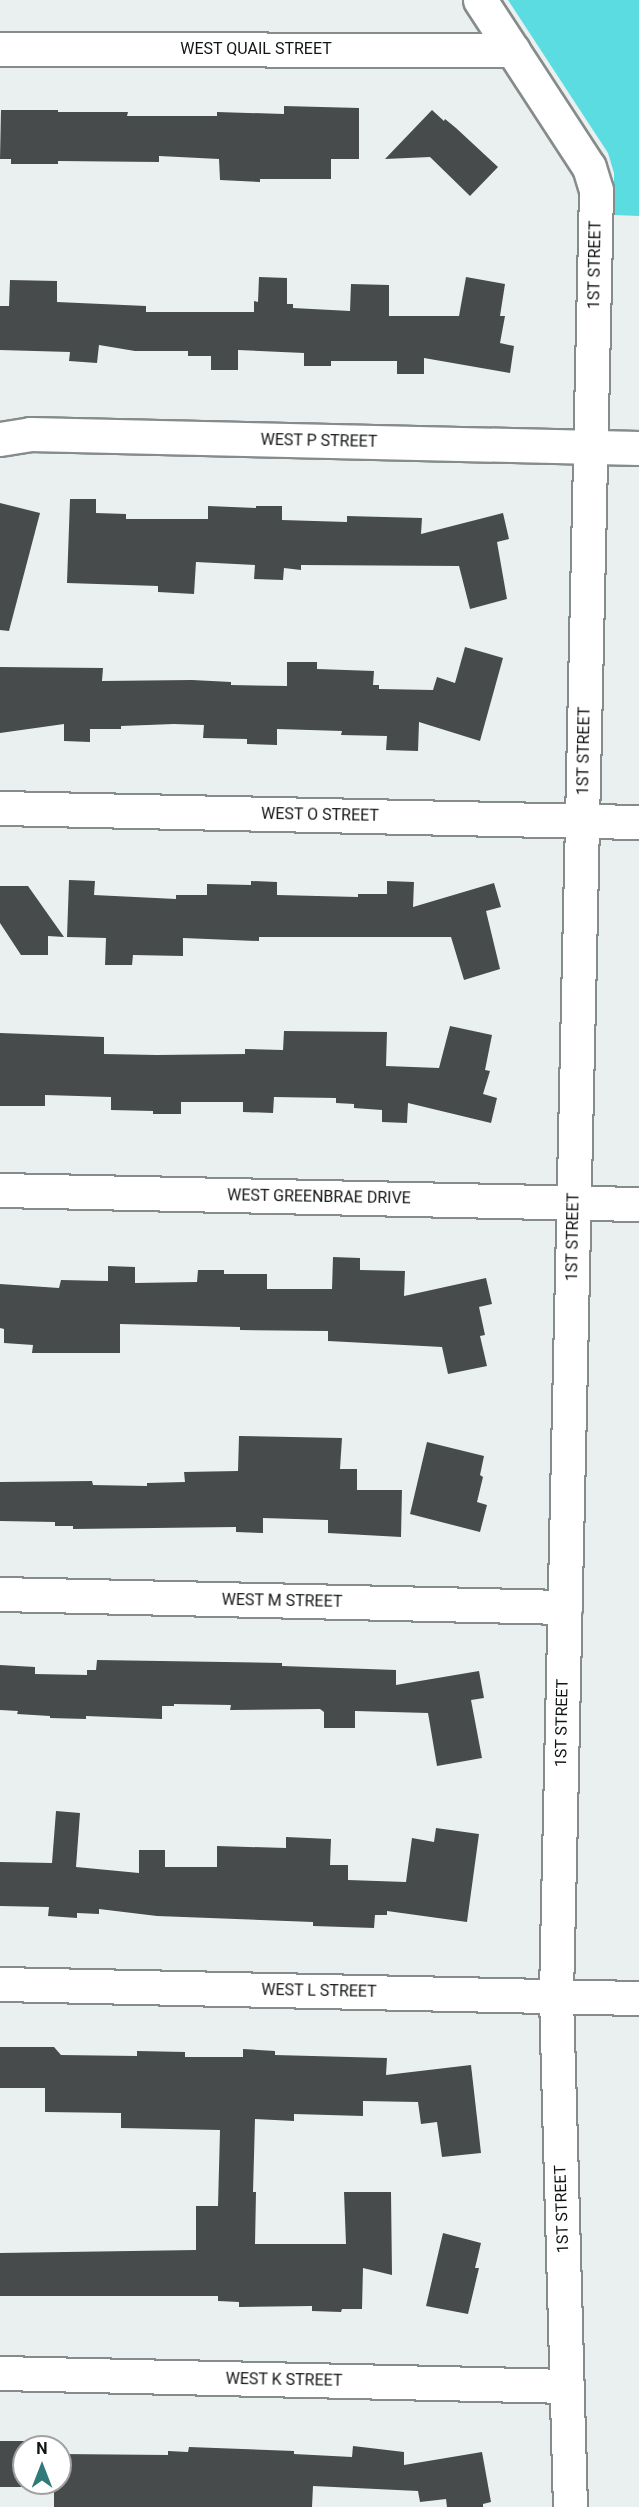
<!DOCTYPE html>
<style>
body{margin:0}
#map{position:relative;width:639px;height:2507px;overflow:hidden;background:#eaf0f0;font-family:Roboto,sans-serif}
div>[style]{position:absolute}
[style*='--x']{left:calc(var(--x)*1px);top:calc(var(--y)*1px);width:calc(var(--w)*1px);rotate:calc(var(--a)*1deg)}
.green>*{inset:0;background:#5adce0}
.building>*{inset:0;background:#474b4b}
.roads{filter:drop-shadow(2px 0 #868c8c) drop-shadow(-2px 0 #868c8c) drop-shadow(0 2px #868c8c) drop-shadow(0 -2px #868c8c)}
.street>*{height:33px;margin:-16.5px;padding:0 16.5px;transform-origin:16.5px;border-radius:16.5px;background:#fff}
.secondary>*{height:33px;margin:-16.5px;padding:0 16.5px;transform-origin:16.5px;border-radius:16.5px;background:#fff}
span{translate:-50% -50%;white-space:nowrap;text-align:center;line-height:1.15;-webkit-text-stroke:6px #fff;paint-order:stroke}
.street-label{font-size:16px;color:#121414}
.north{position:absolute;left:12px;top:2435px;width:60px;height:60px;box-sizing:border-box;background:#fff;border:2px solid #a0a1a1;border-radius:50%;rotate:0deg;font-size:16px;font-weight:700;line-height:24px;text-align:center;color:#121414}
.north::after{content:'';display:block;margin:auto;width:21px;height:27px;background:#307a7c;clip-path:polygon(50% 0,100% 100%,50% 72%,0 100%)}
</style>
<div id="map">
<div class="green">
<div style="clip-path:polygon(508px 0,639px 0,639px 216px,614px 215px,614px 173px,608px 153px)"></div>
</div>
<div class="building">
<div style="clip-path:polygon(284px 106px,359px 108px,359px 159px,331px 159px,331px 179px,260px 179px,260px 182px,220px 180px,219px 159px,159px 156px,159px 162px,58px 161px,58px 164px,11px 164px,11px 159px,0 159px,1px 110px,58px 110px,58px 112px,128px 112px,127px 116px,217px 116px,217px 112px,284px 114px)"></div>
<div style="clip-path:polygon(432px 110px,444px 121px,445px 119px,456px 128px,498px 167px,470px 196px,430px 157px,385px 159px)"></div>
<div style="clip-path:polygon(259px 277px,287px 278px,287px 304px,293px 304px,293px 308px,350px 311px,351px 284px,389px 285px,389px 316px,459px 316px,466px 277px,505px 284px,500px 316px,505px 316px,500px 343px,514px 346px,510px 373px,424px 358px,424px 374px,397px 374px,397px 361px,331px 361px,331px 366px,304px 366px,304px 353px,238px 350px,238px 370px,211px 370px,211px 356px,188px 356px,188px 351px,135px 351px,99px 345px,97px 363px,69px 361px,70px 352px,0 350px,0 306px,9px 306px,10px 280px,57px 281px,57px 302px,146px 306px,146px 312px,254px 312px,254px 301px,258px 302px)"></div>
<div style="clip-path:polygon(70px 499px,96px 499px,96px 513px,126px 514px,126px 519px,208px 519px,208px 506px,256px 508px,256px 506px,282px 506px,282px 520px,347px 522px,347px 516px,422px 518px,421px 534px,503px 513px,509px 539px,497px 542px,507px 599px,470px 609px,459px 566px,301px 565px,301px 570px,284px 568px,283px 580px,254px 579px,255px 565px,196px 562px,194px 594px,158px 592px,158px 586px,67px 583px)"></div>
<div style="clip-path:polygon(0 503px,40px 513px,9px 631px,0 630px)"></div>
<div style="clip-path:polygon(465px 647px,503px 658px,480px 741px,419px 722px,418px 751px,386px 750px,387px 736px,341px 735px,342px 731px,277px 729px,277px 745px,247px 744px,247px 739px,203px 738px,204px 725px,174px 724px,121px 726px,121px 729px,90px 729px,90px 742px,64px 741px,64px 724px,0 733px,0 667px,103px 668px,102px 681px,192px 680px,231px 682px,231px 685px,287px 686px,287px 662px,317px 662px,317px 669px,374px 671px,373px 685px,379px 685px,379px 689px,433px 690px,437px 677px,455px 683px)"></div>
<div style="clip-path:polygon(69px 880px,95px 881px,94px 895px,176px 899px,176px 895px,207px 895px,207px 884px,251px 885px,251px 881px,277px 882px,277px 895px,358px 897px,358px 894px,387px 894px,387px 881px,414px 882px,413px 907px,494px 883px,501px 907px,486px 911px,500px 969px,464px 980px,451px 937px,259px 937px,259px 941px,183px 938px,183px 956px,133px 955px,132px 965px,105px 965px,106px 938px,67px 937px)"></div>
<div style="clip-path:polygon(0 886px,28px 886px,64px 937px,48px 936px,48px 955px,21px 955px,0 923px)"></div>
<div style="clip-path:polygon(450px 1026px,492px 1035px,485px 1070px,490px 1071px,483px 1094px,497px 1098px,491px 1123px,408px 1103px,407px 1123px,382px 1122px,382px 1110px,354px 1108px,354px 1104px,336px 1103px,336px 1098px,274px 1097px,273px 1113px,243px 1112px,243px 1102px,181px 1102px,181px 1114px,153px 1114px,153px 1111px,111px 1110px,111px 1097px,45px 1095px,45px 1106px,0 1106px,0 1033px,104px 1037px,104px 1054px,157px 1055px,245px 1054px,245px 1049px,283px 1050px,284px 1031px,387px 1032px,386px 1066px,439px 1068px)"></div>
<div style="clip-path:polygon(333px 1257px,360px 1258px,360px 1270px,405px 1271px,404px 1296px,486px 1278px,492px 1304px,479px 1307px,485px 1335px,480px 1336px,487px 1366px,448px 1374px,442px 1347px,328px 1341px,328px 1331px,240px 1330px,240px 1327px,120px 1324px,120px 1353px,32px 1353px,33px 1345px,4px 1343px,4px 1329px,0 1328px,0 1284px,59px 1288px,61px 1280px,108px 1281px,108px 1266px,135px 1267px,135px 1283px,197px 1282px,198px 1270px,224px 1270px,224px 1274px,267px 1274px,267px 1289px,332px 1289px)"></div>
<div style="clip-path:polygon(239px 1436px,342px 1438px,340px 1469px,357px 1469px,357px 1490px,402px 1490px,401px 1537px,328px 1533px,328px 1520px,263px 1518px,263px 1533px,236px 1532px,236px 1527px,73px 1529px,73px 1526px,55px 1526px,55px 1522px,0 1521px,0 1482px,92px 1481px,93px 1485px,147px 1486px,147px 1483px,185px 1482px,184px 1472px,238px 1471px)"></div>
<div style="clip-path:polygon(427px 1442px,484px 1456px,480px 1475px,483px 1477px,477px 1502px,487px 1505px,480px 1532px,410px 1514px)"></div>
<div style="clip-path:polygon(97px 1660px,282px 1663px,282px 1666px,396px 1670px,396px 1685px,479px 1671px,484px 1698px,471px 1700px,482px 1758px,437px 1766px,428px 1713px,355px 1711px,355px 1728px,324px 1728px,324px 1712px,320px 1709px,230px 1710px,231px 1705px,174px 1704px,174px 1706px,162px 1706px,162px 1719px,86px 1716px,86px 1719px,50px 1718px,50px 1716px,17px 1714px,18px 1711px,0 1710px,0 1665px,35px 1667px,35px 1674px,87px 1675px,87px 1670px,96px 1670px)"></div>
<div style="clip-path:polygon(56px 1811px,80px 1813px,76px 1867px,139px 1873px,139px 1850px,165px 1850px,165px 1867px,217px 1867px,217px 1846px,286px 1848px,286px 1837px,331px 1839px,330px 1865px,348px 1865px,348px 1880px,406px 1882px,412px 1838px,434px 1842px,436px 1828px,479px 1834px,467px 1922px,387px 1911px,387px 1915px,375px 1915px,374px 1928px,313px 1926px,313px 1922px,157px 1916px,99px 1909px,99px 1914px,77px 1913px,77px 1918px,48px 1916px,49px 1907px,0 1906px,0 1862px,52px 1863px)"></div>
<div style="clip-path:polygon(0 2047px,54px 2047px,61px 2055px,137px 2056px,137px 2051px,185px 2052px,185px 2057px,243px 2057px,243px 2049px,275px 2051px,275px 2055px,387px 2058px,386px 2075px,471px 2065px,481px 2153px,442px 2157px,437px 2122px,421px 2124px,418px 2102px,363px 2101px,363px 2116px,294px 2114px,294px 2121px,255px 2119px,253px 2192px,256px 2192px,255px 2244px,346px 2244px,344px 2192px,391px 2192px,392px 2275px,363px 2268px,362px 2309px,342px 2309px,341px 2312px,312px 2311px,312px 2306px,239px 2307px,239px 2302px,218px 2301px,218px 2296px,0 2296px,0 2253px,196px 2250px,196px 2206px,218px 2206px,220px 2130px,121px 2128px,121px 2113px,45px 2112px,45px 2088px,0 2088px)"></div>
<div style="clip-path:polygon(443px 2233px,481px 2243px,475px 2268px,479px 2268px,468px 2314px,426px 2306px)"></div>
<div style="clip-path:polygon(0 2441px,35px 2441px,35px 2447px,24px 2447px,24px 2483px,60px 2483px,60px 2454px,168px 2455px,168px 2451px,188px 2452px,189px 2447px,294px 2451px,294px 2454px,352px 2457px,353px 2446px,404px 2452px,404px 2465px,482px 2452px,491px 2502px,483px 2504px,483px 2507px,447px 2507px,446px 2499px,420px 2502px,418px 2491px,313px 2486px,312px 2507px,54px 2507px,54px 2487px,0 2487px)"></div>
</div>
<div class="roads">
<div class="street">
<div style="--x:480;--y:0;--w:199;--a:56.9"></div>
<div style="--x:589;--y:167;--w:24;--a:73"></div>
<div style="--x:596;--y:190;--w:1807;--a:91.27"></div>
<div style="--x:556;--y:1997;--w:510;--a:88.43"></div>
<div style="--x:0;--y:49;--w:513;--a:0.11"></div>
<div style="--x:0;--y:439;--w:30;--a:-9"></div>
<div style="--x:30;--y:434;--w:609;--a:1.32"></div>
<div style="--x:0;--y:808;--w:639;--a:1.26"></div>
<div style="--x:0;--y:1594;--w:565;--a:1.32"></div>
<div style="--x:0;--y:1984;--w:639;--a:1.26"></div>
<div style="--x:0;--y:2373;--w:567;--a:1.31"></div>
</div>
<div class="secondary">
<div style="--x:0;--y:1190;--w:639;--a:1.26"></div>
</div>
</div>
<div class="street-label">
<span style="left:256px;top:49px">WEST QUAIL STREET</span>
<span style="left:595px;top:265px;rotate:-89deg">1ST STREET</span>
<span style="left:319px;top:441px;rotate:1deg">WEST P STREET</span>
<span style="left:584px;top:751px;rotate:-89deg">1ST STREET</span>
<span style="left:320px;top:815px;rotate:1deg">WEST O STREET</span>
<span style="left:319px;top:1197px;rotate:1deg">WEST GREENBRAE DRIVE</span>
<span style="left:573px;top:1237px;rotate:-89deg">1ST STREET</span>
<span style="left:282px;top:1601px;rotate:1deg">WEST M STREET</span>
<span style="left:562px;top:1723px;rotate:-89deg">1ST STREET</span>
<span style="left:319px;top:1991px;rotate:1deg">WEST L STREET</span>
<span style="left:562px;top:2209px;rotate:-92deg">1ST STREET</span>
<span style="left:284px;top:2380px;rotate:1deg">WEST K STREET</span>
</div>
<div class="north">N</div>
</div>
